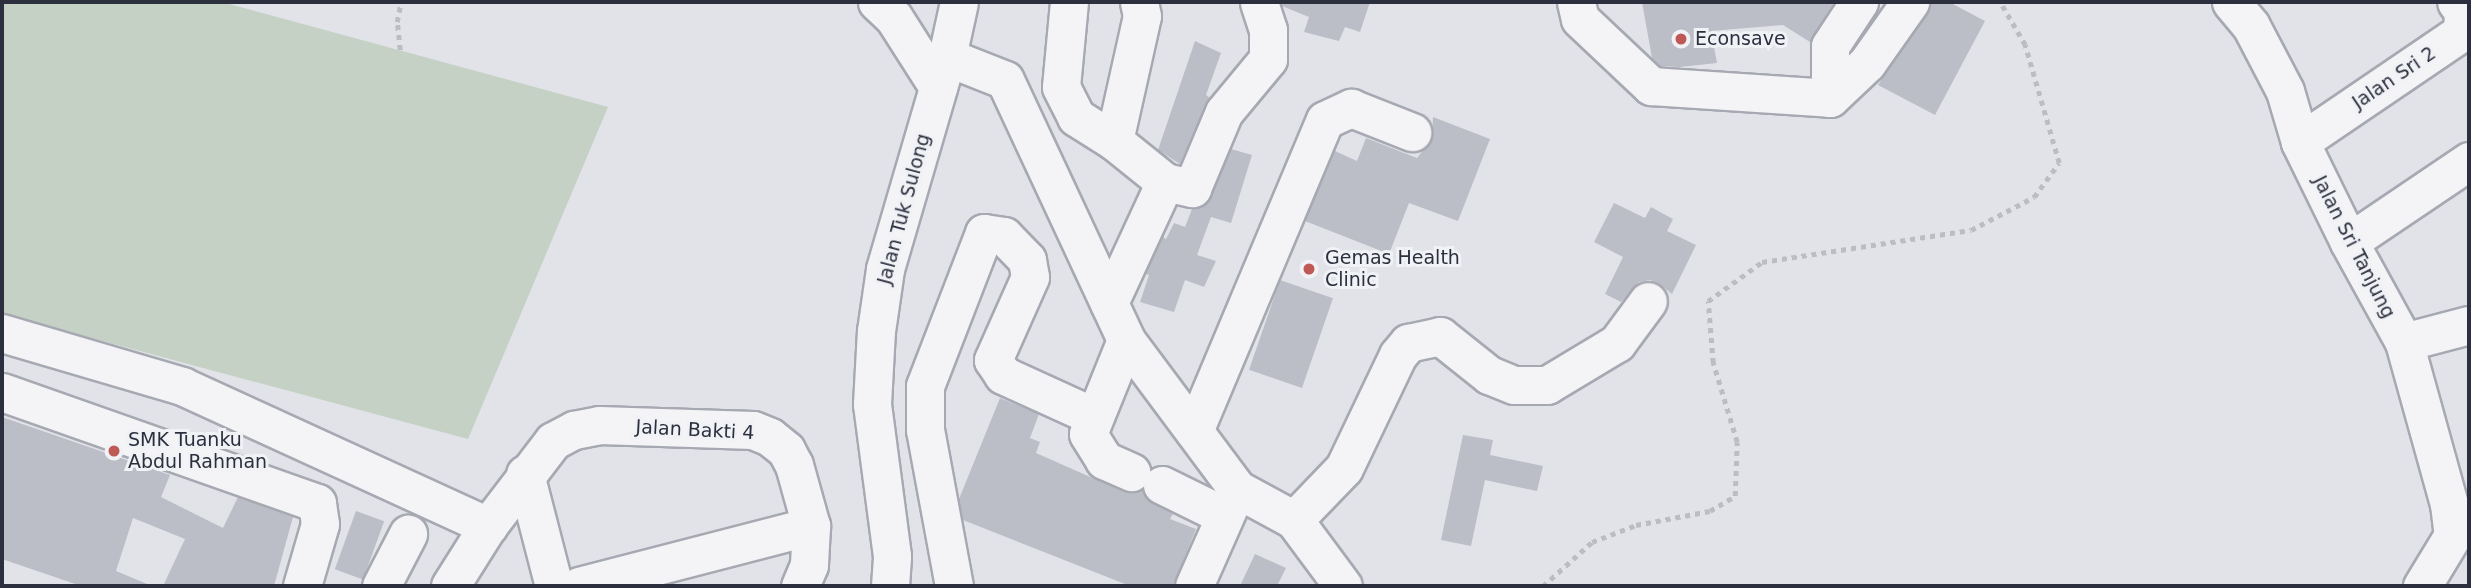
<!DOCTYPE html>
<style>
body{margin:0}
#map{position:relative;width:2471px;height:588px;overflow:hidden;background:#e1e3e8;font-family:"DejaVu Sans",sans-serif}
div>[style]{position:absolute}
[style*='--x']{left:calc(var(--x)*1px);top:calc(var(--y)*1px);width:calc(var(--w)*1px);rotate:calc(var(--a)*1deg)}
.green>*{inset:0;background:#c4d1c4}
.building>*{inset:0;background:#bcbec7;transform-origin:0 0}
.path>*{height:4.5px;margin-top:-2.25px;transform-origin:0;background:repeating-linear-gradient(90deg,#bcbdc3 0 5px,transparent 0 10px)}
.roads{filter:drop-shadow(2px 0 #a7a9b2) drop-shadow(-2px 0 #a7a9b2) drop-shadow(0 2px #a7a9b2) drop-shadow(0 -2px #a7a9b2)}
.minor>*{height:37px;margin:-18.5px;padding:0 18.5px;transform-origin:18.5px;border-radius:18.5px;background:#f4f4f7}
.dots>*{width:19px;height:19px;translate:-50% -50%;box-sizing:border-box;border:4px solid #f1f2f6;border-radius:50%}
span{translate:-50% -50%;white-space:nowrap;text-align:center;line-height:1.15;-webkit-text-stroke:6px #f1f2f6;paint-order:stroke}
.poi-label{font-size:19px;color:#2c2f3e}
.left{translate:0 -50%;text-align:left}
.street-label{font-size:19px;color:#2c2f3e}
.frame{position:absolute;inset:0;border:4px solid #2c2f3e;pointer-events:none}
</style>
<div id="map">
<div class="green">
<div style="clip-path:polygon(2px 2px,222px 2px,608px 107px,468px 439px,2px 314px)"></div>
</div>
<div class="building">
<div style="clip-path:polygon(1281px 2px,1370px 2px,1360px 32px,1345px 27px,1339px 41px,1304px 32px,1309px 17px,1282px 6px)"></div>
<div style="clip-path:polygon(1642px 2px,1834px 2px,1810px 42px,1783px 25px,1711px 31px,1717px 63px,1680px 67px,1660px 66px,1652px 58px)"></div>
<div style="clip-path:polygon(1931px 2px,1949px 2px,1985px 21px,1935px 115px,1878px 85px,1927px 14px)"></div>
<div style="clip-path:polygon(1195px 41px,1221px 53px,1206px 95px,1209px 97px,1180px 164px,1158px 150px)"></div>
<div style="clip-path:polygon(1433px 117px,1490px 139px,1458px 221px,1409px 203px,1389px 254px,1305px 221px,1335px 151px,1357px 161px,1366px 138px,1417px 158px,1432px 139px)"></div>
<div style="clip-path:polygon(1231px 149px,1252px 155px,1231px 223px,1211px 217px,1197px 255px,1216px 261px,1204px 287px,1185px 280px,1174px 312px,1140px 302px,1149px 275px,1146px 274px,1163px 237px,1166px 239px,1174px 223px,1185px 227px,1192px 209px,1206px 203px)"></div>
<div style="clip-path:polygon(1614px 203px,1645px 218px,1651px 207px,1673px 219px,1667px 231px,1696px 245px,1672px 294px,1660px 284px,1650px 280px,1639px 282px,1621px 302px,1605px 294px,1623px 257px,1594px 242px)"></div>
<div style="left:1280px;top:280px;width:56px;height:95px;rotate:19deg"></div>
<div style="clip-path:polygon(1000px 398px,1039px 414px,1030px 438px,1040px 442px,1036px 453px,1122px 491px,1133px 493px,1142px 490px,1152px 503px,1173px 514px,1170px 519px,1196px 529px,1173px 586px,1130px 586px,963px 520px,959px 499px)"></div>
<div style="clip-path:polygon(2px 417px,170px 475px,161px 497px,223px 528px,238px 497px,293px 517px,274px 586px,163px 586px,185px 539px,133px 518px,116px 571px,152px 586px,81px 586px,2px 559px)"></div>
<div style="clip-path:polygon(1463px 435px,1493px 440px,1490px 455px,1543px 466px,1537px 491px,1485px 480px,1471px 546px,1441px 540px)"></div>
<div style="left:356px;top:511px;width:30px;height:62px;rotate:20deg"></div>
<div style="clip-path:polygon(1255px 554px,1286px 568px,1277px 586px,1240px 586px)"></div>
</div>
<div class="path">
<div style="--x:400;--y:50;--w:28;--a:-96"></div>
<div style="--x:397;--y:22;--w:20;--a:-79"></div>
<div style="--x:1543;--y:586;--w:66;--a:-41.9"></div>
<div style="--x:1592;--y:542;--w:47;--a:-21.1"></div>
<div style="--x:1636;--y:525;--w:75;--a:-10.7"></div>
<div style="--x:1710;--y:511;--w:29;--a:-31"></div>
<div style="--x:1735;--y:496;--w:54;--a:-87.9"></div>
<div style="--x:1737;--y:442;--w:83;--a:-106.9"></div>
<div style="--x:1713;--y:363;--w:62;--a:-94.6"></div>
<div style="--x:1708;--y:301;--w:67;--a:-35.8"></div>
<div style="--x:1762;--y:262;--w:211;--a:-8.7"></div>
<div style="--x:1971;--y:230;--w:71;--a:-27.6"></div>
<div style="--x:2034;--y:197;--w:42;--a:-53.7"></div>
<div style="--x:2059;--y:163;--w:123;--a:-106.1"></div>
<div style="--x:2025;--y:45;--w:50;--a:-120.2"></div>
</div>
<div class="roads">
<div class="minor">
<div style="--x:877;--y:2;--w:23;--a:43"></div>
<div style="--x:894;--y:18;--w:82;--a:57.5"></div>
<div style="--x:1069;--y:2;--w:85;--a:95.4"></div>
<div style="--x:1061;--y:87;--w:34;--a:63"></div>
<div style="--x:1076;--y:117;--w:45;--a:32.3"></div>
<div style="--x:1114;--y:141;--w:65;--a:38.8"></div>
<div style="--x:1576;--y:2;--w:17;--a:77"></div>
<div style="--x:1580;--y:19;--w:98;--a:43.3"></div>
<div style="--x:1651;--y:86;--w:179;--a:3.8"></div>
<div style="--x:1830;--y:98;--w:51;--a:-43.4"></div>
<div style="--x:1867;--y:63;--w:75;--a:-54.8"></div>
<div style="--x:2231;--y:2;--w:31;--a:50"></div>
<div style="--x:2251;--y:26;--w:73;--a:62.4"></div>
<div style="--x:2285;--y:91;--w:53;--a:73.6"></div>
<div style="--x:2300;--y:142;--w:111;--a:63.9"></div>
<div style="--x:2349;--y:242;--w:114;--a:61.2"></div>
<div style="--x:2404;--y:342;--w:168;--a:74.5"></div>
<div style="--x:2449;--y:504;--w:31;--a:83"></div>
<div style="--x:2453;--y:535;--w:60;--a:121.3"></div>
<div style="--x:947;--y:57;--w:62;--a:21.6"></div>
<div style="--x:1005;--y:80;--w:287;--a:65"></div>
<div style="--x:1126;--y:340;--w:186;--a:53.3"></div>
<div style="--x:1237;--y:489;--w:65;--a:28.5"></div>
<div style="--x:1294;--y:520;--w:82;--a:53.4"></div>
<div style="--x:1830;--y:98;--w:52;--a:-90"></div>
<div style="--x:1830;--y:46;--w:53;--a:-56.6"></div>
<div style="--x:1114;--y:141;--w:128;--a:-77.4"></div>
<div style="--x:1142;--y:16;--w:14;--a:-102"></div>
<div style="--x:2300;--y:142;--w:196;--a:-34.2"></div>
<div style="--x:2462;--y:32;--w:21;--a:-87"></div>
<div style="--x:2463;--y:11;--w:11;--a:-128"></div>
<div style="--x:2349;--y:242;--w:145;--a:-34"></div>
<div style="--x:1109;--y:303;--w:133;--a:-65.2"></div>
<div style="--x:1165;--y:182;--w:28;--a:13"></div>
<div style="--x:1192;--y:188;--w:82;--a:-67.2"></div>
<div style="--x:1224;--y:112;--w:69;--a:-50.3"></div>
<div style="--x:1268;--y:59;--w:29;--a:-90"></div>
<div style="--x:1268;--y:30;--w:29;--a:-108"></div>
<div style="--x:2;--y:333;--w:188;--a:16.4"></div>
<div style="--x:182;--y:386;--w:337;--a:24.6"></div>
<div style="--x:1126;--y:340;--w:101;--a:112"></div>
<div style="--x:1088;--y:434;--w:31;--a:58"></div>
<div style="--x:1104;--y:460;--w:30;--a:24"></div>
<div style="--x:2404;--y:342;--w:67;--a:-14.7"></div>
<div style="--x:2;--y:392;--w:334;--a:19.4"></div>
<div style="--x:317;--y:503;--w:21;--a:82"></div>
<div style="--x:320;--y:524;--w:65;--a:106.2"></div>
<div style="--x:1194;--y:431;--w:337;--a:-67.2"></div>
<div style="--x:1325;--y:120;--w:29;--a:-25"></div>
<div style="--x:1351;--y:108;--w:66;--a:21.5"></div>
<div style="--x:525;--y:474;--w:116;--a:75.5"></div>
<div style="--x:1162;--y:485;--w:68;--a:26.2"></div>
<div style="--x:1294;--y:520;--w:72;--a:-46.1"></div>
<div style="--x:1344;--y:468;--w:125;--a:-64.5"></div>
<div style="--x:1398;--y:355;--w:16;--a:-50"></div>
<div style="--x:1408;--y:343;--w:33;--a:-12"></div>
<div style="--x:1440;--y:336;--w:63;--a:38.5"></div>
<div style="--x:1489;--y:375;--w:27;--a:22"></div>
<div style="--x:1514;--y:385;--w:33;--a:0"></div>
<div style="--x:1547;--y:385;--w:82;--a:-31"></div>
<div style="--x:1617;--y:343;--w:52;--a:-53.6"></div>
<div style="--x:381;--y:586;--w:59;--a:-62.6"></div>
<div style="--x:450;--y:586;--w:71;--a:-57.7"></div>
<div style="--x:488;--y:526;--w:107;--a:-52.6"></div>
<div style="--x:553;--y:441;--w:24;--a:-28"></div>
<div style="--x:574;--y:430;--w:25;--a:-11"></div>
<div style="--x:599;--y:425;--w:154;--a:1.9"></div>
<div style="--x:753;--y:430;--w:18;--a:22"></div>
<div style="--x:770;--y:437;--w:21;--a:39"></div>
<div style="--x:786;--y:450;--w:17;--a:62"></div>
<div style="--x:794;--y:465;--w:63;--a:74.4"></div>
<div style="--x:811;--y:526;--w:39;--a:93"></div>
<div style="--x:809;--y:565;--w:23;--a:113"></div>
<div style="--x:579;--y:586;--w:240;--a:-14.5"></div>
<div style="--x:890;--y:586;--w:30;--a:-86"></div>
<div style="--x:892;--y:556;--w:153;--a:-97.5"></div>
<div style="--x:872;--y:404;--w:73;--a:-86.9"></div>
<div style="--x:876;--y:331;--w:63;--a:-81.7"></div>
<div style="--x:885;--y:269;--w:221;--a:-73.7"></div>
<div style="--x:947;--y:57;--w:56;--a:-77.7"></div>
<div style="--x:954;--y:586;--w:159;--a:-100.5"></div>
<div style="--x:925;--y:430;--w:44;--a:-90"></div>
<div style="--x:925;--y:386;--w:164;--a:-68.9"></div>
<div style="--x:984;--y:233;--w:20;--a:9"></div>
<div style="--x:1004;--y:236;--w:33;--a:46"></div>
<div style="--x:1027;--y:260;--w:17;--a:80"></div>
<div style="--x:1030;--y:277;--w:91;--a:114"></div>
<div style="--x:993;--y:360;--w:18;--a:56"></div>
<div style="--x:1003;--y:375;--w:99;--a:24.5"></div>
<div style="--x:1194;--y:586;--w:106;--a:-66.1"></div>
</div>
</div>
<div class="dots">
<div style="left:1681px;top:39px;background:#be5955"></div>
<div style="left:1309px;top:269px;background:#be5955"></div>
<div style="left:114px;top:451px;background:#be5955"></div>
</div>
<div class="poi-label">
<span class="left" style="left:1695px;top:39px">Econsave</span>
<span class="left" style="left:1325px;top:269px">Gemas Health<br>Clinic</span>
<span class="left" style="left:128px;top:451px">SMK Tuanku<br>Abdul Rahman</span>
</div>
<div class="street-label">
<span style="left:2394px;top:78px;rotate:-34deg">Jalan Sri 2</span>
<span style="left:904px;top:209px;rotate:-75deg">Jalan Tuk Sulong</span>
<span style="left:2354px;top:247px;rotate:63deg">Jalan Sri Tanjung</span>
<span style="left:695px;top:430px;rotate:3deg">Jalan Bakti 4</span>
</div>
<div class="frame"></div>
</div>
